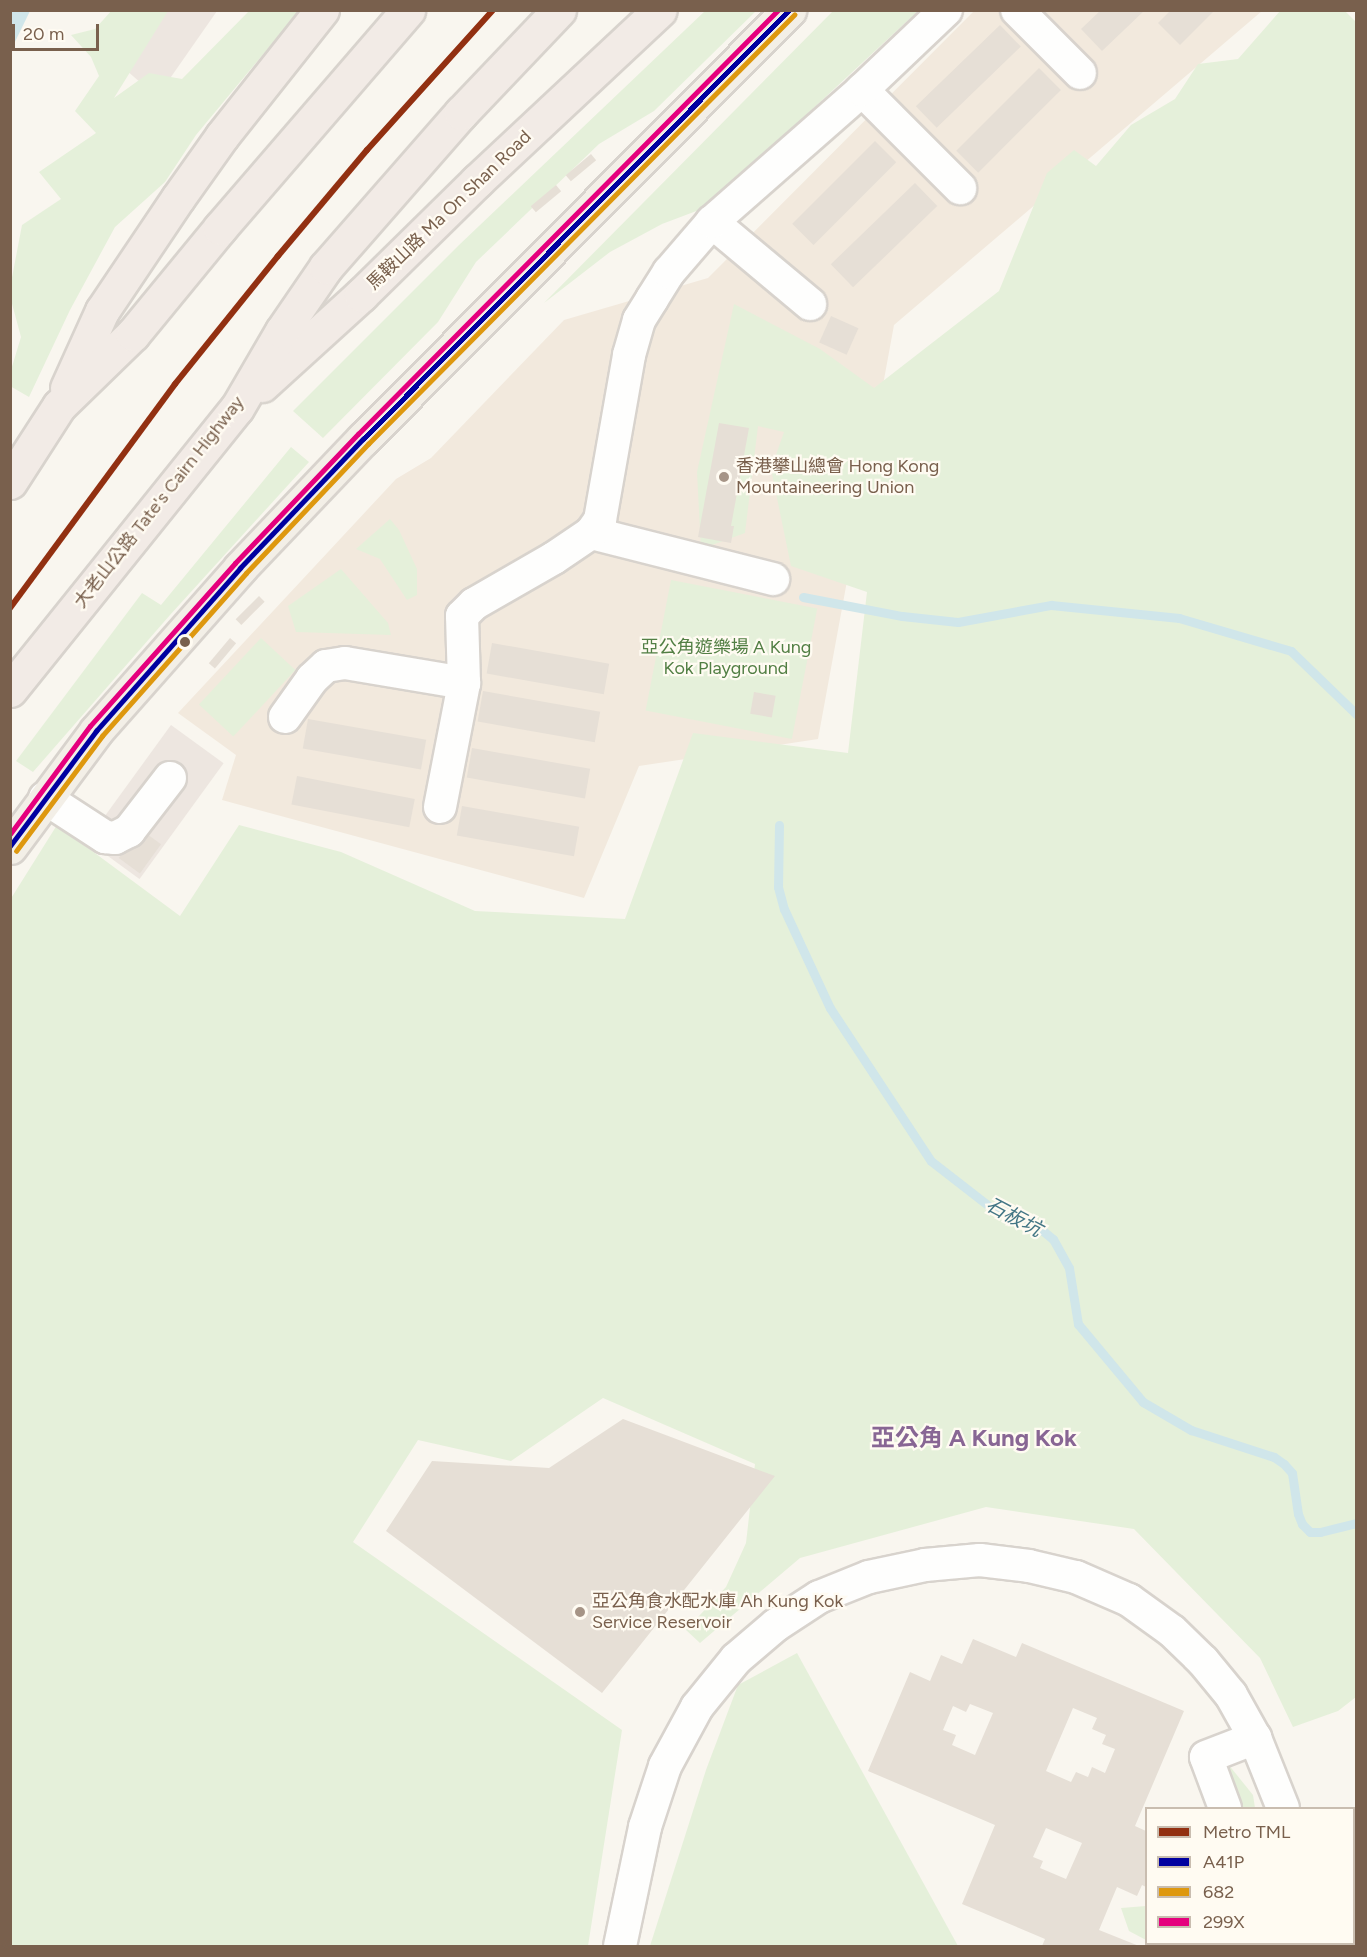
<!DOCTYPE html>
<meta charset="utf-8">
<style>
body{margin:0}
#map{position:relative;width:1367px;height:1957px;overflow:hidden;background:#f9f6ef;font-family:Figtree,"Noto Sans TC",sans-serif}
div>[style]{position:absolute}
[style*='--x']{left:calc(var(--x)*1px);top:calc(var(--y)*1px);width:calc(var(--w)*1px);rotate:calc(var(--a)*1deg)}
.residential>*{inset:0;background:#f2e9dd}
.industrial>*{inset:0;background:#ede6e0;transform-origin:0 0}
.green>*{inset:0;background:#e5f0da;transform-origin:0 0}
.water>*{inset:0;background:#d0e6ea}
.stream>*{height:9px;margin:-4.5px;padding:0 4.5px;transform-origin:4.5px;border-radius:4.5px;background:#d0e6ea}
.building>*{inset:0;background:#e6dfd6;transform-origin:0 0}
.roads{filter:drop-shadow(2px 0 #d8d3cd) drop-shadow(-2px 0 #d8d3cd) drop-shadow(0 2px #d8d3cd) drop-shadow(0 -2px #d8d3cd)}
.minor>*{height:32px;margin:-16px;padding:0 16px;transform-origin:16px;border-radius:16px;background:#fefefd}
.major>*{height:33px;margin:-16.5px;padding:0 16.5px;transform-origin:16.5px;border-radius:16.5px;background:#f3efe7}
.highway>*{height:33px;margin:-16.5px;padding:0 16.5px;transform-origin:16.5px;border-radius:16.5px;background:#f2ebe6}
.bus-1>*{height:4.5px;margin:-2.25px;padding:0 2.25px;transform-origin:2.25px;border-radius:2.25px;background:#0000a0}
.bus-2>*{height:4.5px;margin:-2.25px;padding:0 2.25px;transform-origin:2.25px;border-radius:2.25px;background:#de980f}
.bus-3>*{height:4.5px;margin:-2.25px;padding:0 2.25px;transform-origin:2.25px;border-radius:2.25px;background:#e5007d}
.metro-1>*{height:6px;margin:-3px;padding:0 3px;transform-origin:3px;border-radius:3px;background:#923011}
.dots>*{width:16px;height:16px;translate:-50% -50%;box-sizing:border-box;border:3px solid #fffbf2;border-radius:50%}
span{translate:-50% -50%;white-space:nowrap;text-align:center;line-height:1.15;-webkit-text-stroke:4.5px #fffbf2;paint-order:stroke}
.street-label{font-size:18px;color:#79604d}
.poi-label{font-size:18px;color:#79604d}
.left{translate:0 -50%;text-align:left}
.park-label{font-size:18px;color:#527f44}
.water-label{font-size:20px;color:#437685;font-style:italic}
.district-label{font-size:24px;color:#886694;font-weight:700}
.frame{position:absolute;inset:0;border:12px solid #79604d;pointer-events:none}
.legend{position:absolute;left:1145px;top:1807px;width:210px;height:138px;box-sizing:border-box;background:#fffbf2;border:2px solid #c9bdb0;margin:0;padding:8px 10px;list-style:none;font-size:18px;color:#79604d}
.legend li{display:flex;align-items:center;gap:12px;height:30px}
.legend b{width:30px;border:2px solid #c9bdb0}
.scale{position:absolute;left:12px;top:24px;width:87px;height:27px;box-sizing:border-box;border:3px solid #79604d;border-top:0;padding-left:8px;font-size:18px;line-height:21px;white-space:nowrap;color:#79604d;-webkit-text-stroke:4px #fffbf2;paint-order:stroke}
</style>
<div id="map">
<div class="residential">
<div style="clip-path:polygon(974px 11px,1262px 11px,894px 325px,818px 739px,639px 766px,584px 898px,222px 800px,236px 755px,178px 713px,396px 479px,431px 458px,564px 320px,708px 278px)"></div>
</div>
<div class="industrial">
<div style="clip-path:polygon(137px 11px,217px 11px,157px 97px,110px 56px)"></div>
<div style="left:171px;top:725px;width:65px;height:143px;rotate:36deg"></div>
</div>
<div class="green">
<div style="clip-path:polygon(112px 10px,168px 11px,114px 98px,149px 73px,182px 79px,249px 11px,299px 11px,196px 135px,165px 182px,115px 227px,70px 310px,29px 397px,10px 386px,11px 370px,21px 337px,11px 300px,10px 288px,22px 225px,61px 199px,39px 172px,96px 133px,75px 111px,99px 76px,91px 57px,71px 35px,95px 29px)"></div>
<div style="clip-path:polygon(705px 11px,756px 11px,654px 111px,599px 144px,476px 262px,438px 322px,323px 438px,293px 411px,459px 245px)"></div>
<div style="clip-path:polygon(833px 11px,918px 11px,707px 207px,662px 224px,610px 252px,544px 303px)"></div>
<div style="clip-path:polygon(1280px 11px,1345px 11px,1356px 22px,1356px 1697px,1338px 1711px,1293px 1727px,1260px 1658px,1134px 1529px,986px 1507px,800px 1558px,700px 1643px,686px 1630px,726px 1587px,746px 1543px,755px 1464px,603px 1398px,511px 1461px,418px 1440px,353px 1542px,622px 1730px,588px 1946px,11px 1946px,10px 900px,57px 825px,180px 916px,239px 825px,341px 852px,475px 911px,625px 919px,693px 733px,848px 753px,867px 592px,791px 566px,771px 469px,784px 432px,758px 426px,745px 533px,701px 549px,697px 472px,734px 304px,820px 349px,874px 388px,999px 291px,1047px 173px,1074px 150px,1096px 166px,1131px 125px,1175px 99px,1198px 64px,1238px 59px)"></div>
<div style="clip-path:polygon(291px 447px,309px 462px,170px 615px,33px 772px,16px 761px,142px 593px,161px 605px)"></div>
<div style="clip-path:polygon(390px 519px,399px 530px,417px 569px,417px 595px,407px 600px,380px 559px,356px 549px)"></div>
<div style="clip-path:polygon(341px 569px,388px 623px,391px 635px,296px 632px,288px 606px)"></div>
<div style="left:671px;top:580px;width:149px;height:133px;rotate:11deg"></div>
<div style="left:261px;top:638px;width:47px;height:91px;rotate:43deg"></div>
<div style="clip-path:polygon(797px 1653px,958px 1946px,650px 1946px,706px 1770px,738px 1685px)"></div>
<div style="clip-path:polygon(1228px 1764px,1253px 1795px,1255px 1808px,1211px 1808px,1198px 1772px)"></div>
<div style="clip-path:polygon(1146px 1906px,1146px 1940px,1129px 1931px,1121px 1908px)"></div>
</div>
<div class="water">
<div style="clip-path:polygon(11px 10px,30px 11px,11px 50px,10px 11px)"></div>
</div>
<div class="stream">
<div style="--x:803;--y:597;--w:101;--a:10.9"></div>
<div style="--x:902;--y:616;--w:56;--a:6.1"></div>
<div style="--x:958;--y:622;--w:95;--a:-10.4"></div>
<div style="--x:1051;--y:605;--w:129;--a:5.8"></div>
<div style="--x:1179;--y:618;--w:117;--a:16.4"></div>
<div style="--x:1291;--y:651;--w:91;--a:44.1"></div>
<div style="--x:779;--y:825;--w:62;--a:90.9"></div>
<div style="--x:778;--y:887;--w:23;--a:75"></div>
<div style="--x:784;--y:909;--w:109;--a:65.1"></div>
<div style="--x:830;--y:1008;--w:183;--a:56.6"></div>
<div style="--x:931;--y:1161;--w:75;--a:37.9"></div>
<div style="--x:990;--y:1207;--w:42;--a:18"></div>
<div style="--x:1030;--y:1220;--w:30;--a:40"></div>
<div style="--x:1053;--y:1239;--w:33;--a:61"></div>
<div style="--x:1069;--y:1268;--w:57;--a:80.9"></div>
<div style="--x:1078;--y:1324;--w:102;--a:50.2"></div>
<div style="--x:1143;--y:1402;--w:56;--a:30.3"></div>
<div style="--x:1191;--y:1430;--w:87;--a:18"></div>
<div style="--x:1274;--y:1457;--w:12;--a:35"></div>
<div style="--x:1284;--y:1464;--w:12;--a:48"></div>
<div style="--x:1292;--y:1473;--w:41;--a:81.7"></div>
<div style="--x:1298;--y:1514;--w:11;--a:68"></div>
<div style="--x:1302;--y:1524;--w:11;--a:45"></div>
<div style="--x:1310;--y:1532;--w:10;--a:0"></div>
<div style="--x:1320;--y:1532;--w:37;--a:-14"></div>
</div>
<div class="building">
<div style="clip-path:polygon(1101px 10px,1145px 10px,1102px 51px,1081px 29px)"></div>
<div style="clip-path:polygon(1171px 10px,1215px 10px,1180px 45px,1158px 23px)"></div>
<div style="left:1000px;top:25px;width:30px;height:117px;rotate:46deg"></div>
<div style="left:1039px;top:68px;width:31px;height:117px;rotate:45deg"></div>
<div style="left:875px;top:141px;width:30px;height:117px;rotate:45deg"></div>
<div style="left:591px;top:154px;width:8px;height:33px;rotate:50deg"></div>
<div style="left:915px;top:183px;width:32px;height:117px;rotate:46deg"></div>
<div style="left:556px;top:185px;width:8px;height:33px;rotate:50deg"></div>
<div style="left:831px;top:316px;width:30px;height:29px;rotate:24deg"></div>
<div style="clip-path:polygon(719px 423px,749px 428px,731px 526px,734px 526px,731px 543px,698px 537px)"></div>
<div style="left:259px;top:596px;width:8px;height:33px;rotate:45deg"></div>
<div style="left:230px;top:638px;width:8px;height:33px;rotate:40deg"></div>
<div style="left:492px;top:643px;width:119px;height:31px;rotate:10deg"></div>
<div style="left:483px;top:691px;width:119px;height:31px;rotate:10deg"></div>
<div style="left:754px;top:692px;width:22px;height:22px;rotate:10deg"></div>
<div style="left:308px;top:719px;width:120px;height:30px;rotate:10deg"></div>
<div style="left:472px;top:748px;width:120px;height:30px;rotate:10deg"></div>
<div style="left:297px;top:776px;width:120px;height:29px;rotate:11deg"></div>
<div style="left:462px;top:806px;width:119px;height:30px;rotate:10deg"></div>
<div style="left:140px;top:829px;width:26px;height:36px;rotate:36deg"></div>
<div style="clip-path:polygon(623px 1419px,775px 1476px,602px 1693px,386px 1531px,432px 1461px,549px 1468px)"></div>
<div style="clip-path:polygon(evenodd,973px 1639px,1016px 1657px,1022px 1643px,1184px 1711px,1135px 1826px,1146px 1831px,1146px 1887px,1142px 1885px,1137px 1896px,1117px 1887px,1099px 1930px,1139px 1946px,1042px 1946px,1045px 1939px,962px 1904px,995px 1825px,868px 1771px,910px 1672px,930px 1681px,941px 1655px,962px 1664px,973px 1639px,970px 1704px,993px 1713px,975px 1755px,952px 1745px,956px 1735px,943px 1730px,953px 1706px,966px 1712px,970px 1704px,973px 1639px,1073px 1708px,1097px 1718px,1092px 1729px,1106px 1735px,1102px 1744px,1115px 1749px,1105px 1773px,1092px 1767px,1088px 1777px,1076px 1772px,1071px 1782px,1046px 1771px,1073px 1708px,973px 1639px,1046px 1828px,1082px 1843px,1066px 1879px,1040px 1868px,1043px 1861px,1033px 1857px,1046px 1828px)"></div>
<div style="left:1177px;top:1944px;width:52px;height:3px"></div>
</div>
<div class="roads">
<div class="minor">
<div style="--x:1017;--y:10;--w:89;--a:45"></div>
<div style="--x:862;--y:90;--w:139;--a:45"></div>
<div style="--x:712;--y:222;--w:128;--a:39.9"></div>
<div style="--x:591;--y:533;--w:188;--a:14.2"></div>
<div style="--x:285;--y:717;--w:47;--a:-54.6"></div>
<div style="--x:312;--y:679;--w:19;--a:-43"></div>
<div style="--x:326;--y:666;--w:19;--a:-9"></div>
<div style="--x:345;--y:663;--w:121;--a:9.5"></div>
<div style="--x:45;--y:798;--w:72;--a:33"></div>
<div style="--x:105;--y:837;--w:10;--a:6"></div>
<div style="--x:115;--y:838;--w:16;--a:-27"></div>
<div style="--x:129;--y:831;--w:67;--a:-52.3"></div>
<div style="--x:440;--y:807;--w:126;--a:-79"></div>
<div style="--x:464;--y:683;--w:67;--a:-91.7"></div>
<div style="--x:462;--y:616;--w:17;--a:-45"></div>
<div style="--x:474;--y:604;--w:92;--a:-29.9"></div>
<div style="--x:554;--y:558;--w:45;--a:-34"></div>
<div style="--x:591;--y:533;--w:16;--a:-55"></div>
<div style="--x:600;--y:520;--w:168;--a:-80"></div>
<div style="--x:629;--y:355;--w:36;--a:-74"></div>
<div style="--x:639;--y:320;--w:25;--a:-58"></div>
<div style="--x:652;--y:299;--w:32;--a:-58"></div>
<div style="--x:669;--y:272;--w:66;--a:-49.3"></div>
<div style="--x:712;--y:222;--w:200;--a:-41.3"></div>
<div style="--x:862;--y:90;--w:116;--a:-43.6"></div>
<div style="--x:1225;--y:1808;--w:54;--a:-110.4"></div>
<div style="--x:1206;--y:1757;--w:53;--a:-21.2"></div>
<div style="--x:1332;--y:1944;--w:2;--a:63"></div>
<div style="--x:620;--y:1946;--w:122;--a:-78.1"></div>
<div style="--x:645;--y:1827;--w:64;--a:-71.8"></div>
<div style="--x:665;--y:1766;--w:67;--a:-61.5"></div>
<div style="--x:697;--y:1707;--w:62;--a:-50.9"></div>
<div style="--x:736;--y:1659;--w:52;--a:-40.4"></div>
<div style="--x:776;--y:1625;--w:51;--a:-33.1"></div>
<div style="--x:819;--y:1597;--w:54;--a:-21.8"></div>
<div style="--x:869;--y:1577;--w:57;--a:-12.1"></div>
<div style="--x:925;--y:1565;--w:55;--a:-5.2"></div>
<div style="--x:980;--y:1560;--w:49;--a:7"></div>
<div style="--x:1029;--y:1566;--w:48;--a:13.2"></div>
<div style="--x:1076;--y:1577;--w:58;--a:23.5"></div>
<div style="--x:1129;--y:1600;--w:53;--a:35.8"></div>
<div style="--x:1172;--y:1631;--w:43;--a:44.1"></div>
<div style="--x:1203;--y:1661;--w:44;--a:50.5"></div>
<div style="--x:1231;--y:1695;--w:49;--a:60.8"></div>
<div style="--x:1255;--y:1738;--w:75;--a:68.2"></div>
</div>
<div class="major">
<div style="--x:10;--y:847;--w:144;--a:-53.4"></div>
<div style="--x:96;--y:731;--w:217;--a:-48.5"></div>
<div style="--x:240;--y:568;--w:178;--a:-46.4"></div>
<div style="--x:363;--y:439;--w:605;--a:-45.2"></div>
</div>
<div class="highway">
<div style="--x:262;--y:385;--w:134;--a:-42.3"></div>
<div style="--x:361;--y:295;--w:163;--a:-44.5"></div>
<div style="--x:477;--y:181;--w:250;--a:-43.1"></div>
<div style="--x:67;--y:388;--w:85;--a:-65.6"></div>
<div style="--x:102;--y:311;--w:136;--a:-56.1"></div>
<div style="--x:178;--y:198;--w:76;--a:-54.6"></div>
<div style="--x:222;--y:136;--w:161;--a:-51.6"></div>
<div style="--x:10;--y:482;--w:90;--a:-57.2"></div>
<div style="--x:59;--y:406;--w:103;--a:-44.2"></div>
<div style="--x:133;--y:334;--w:137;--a:-50.6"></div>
<div style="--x:220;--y:228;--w:288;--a:-49.2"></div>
<div style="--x:10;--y:690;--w:362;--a:-51.2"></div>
<div style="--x:237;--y:408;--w:89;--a:-59.7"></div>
<div style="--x:282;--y:331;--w:78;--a:-55.5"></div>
<div style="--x:326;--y:267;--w:205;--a:-48.8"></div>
<div style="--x:461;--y:113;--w:142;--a:-46.4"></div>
</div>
</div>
<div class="bus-1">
<div style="--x:10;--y:846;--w:144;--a:-53.2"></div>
<div style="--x:96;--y:731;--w:217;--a:-48.5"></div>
<div style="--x:240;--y:568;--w:178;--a:-46.4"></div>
<div style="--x:363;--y:439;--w:605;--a:-45.2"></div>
</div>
<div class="bus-2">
<div style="--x:16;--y:851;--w:144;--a:-53.2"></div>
<div style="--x:102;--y:736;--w:217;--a:-48.5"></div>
<div style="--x:246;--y:573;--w:178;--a:-46.6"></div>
<div style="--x:368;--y:444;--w:605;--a:-45.2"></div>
</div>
<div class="bus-3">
<div style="--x:10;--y:834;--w:134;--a:-53.5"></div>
<div style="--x:90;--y:726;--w:218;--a:-48.3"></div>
<div style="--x:235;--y:563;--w:178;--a:-46.4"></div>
<div style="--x:358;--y:434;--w:597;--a:-45.27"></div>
</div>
<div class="metro-1">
<div style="--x:10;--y:608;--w:278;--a:-53.6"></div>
<div style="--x:175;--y:384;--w:164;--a:-51.2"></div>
<div style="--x:278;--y:256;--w:138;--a:-50"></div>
<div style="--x:367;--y:150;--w:188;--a:-48"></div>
</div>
<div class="dots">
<div style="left:724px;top:477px;background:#a69486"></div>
<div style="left:185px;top:642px;background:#79604d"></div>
<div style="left:580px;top:1612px;background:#a69486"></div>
</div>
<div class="street-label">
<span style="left:449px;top:210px;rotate:-44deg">馬鞍山路 Ma On Shan Road</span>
<span style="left:159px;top:502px;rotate:-52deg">大老山公路 Tate's Cairn Highway</span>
</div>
<div class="poi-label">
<span class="left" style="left:736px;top:477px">香港攀山總會 Hong Kong<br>Mountaineering Union</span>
<span class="left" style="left:592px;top:1612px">亞公角食水配水庫 Ah Kung Kok<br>Service Reservoir</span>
</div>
<div class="park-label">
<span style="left:726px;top:658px">亞公角遊樂場 A Kung<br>Kok Playground</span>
</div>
<div class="water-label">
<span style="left:1014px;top:1217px;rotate:28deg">石板坑</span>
</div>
<div class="district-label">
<span style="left:974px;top:1438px">亞公角 A Kung Kok</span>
</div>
<div class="frame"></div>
<ul class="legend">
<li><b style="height:8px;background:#923011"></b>Metro TML</li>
<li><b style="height:8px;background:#0000a0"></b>A41P</li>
<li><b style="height:8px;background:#de980f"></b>682</li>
<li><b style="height:8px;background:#e5007d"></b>299X</li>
</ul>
<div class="scale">20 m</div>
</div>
